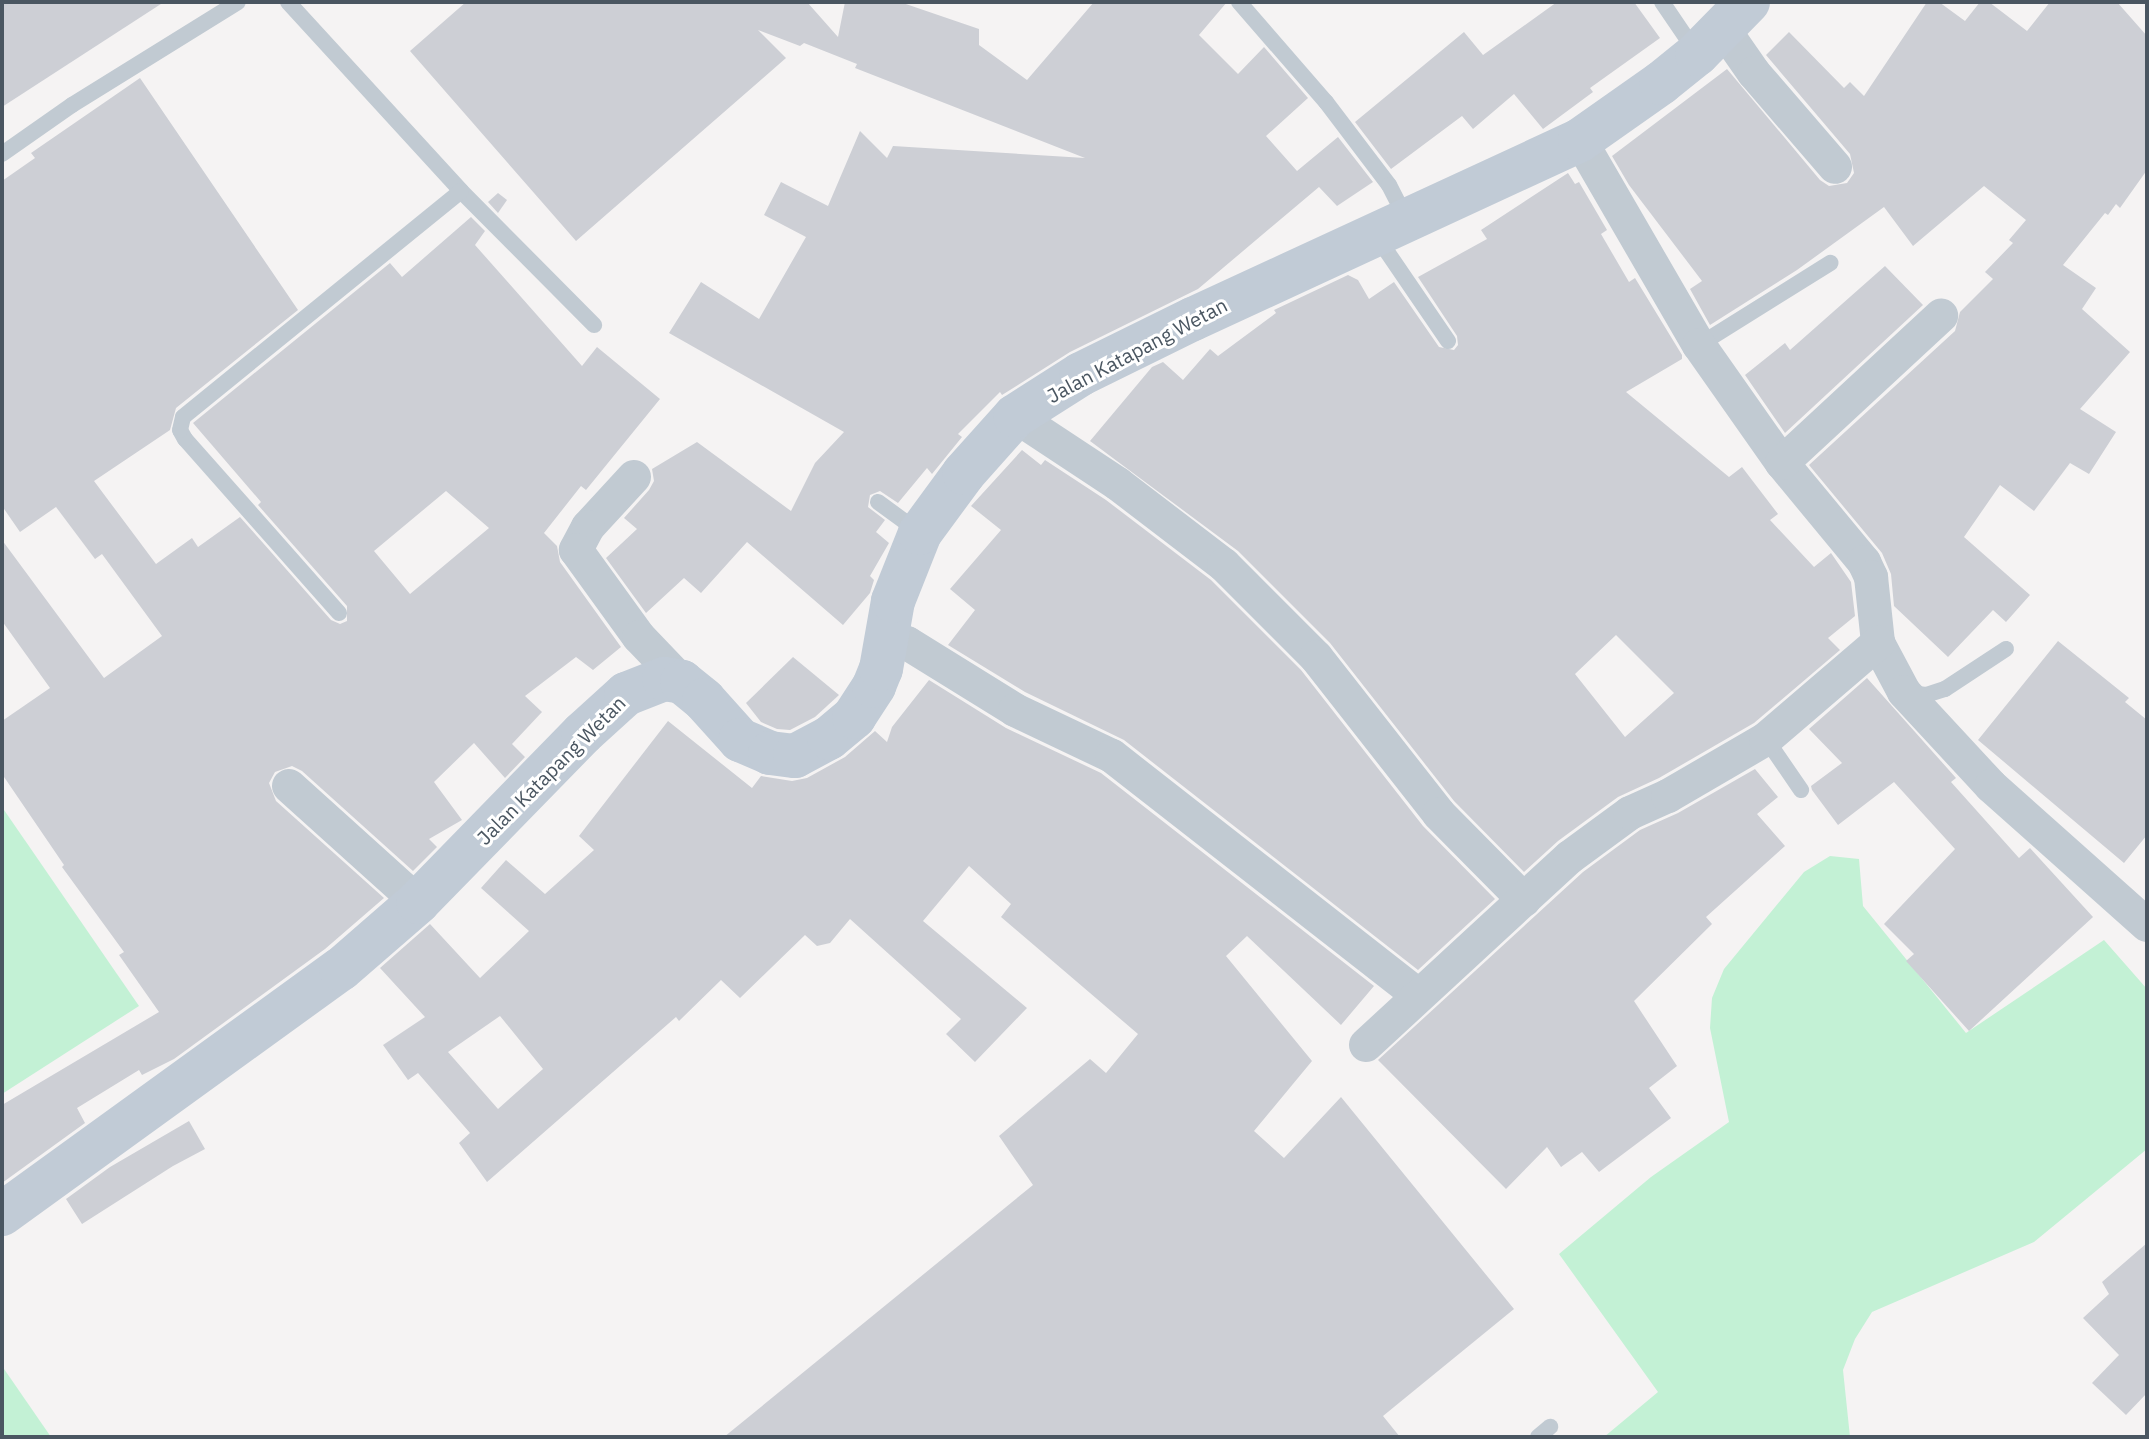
<!DOCTYPE html>
<style>
body{margin:0}
#map{position:relative;width:2149px;height:1439px;overflow:hidden;background:#f5f3f3;font-family:"IBM Plex Sans",sans-serif}
div>[style]{position:absolute}
[style*='--x']{left:calc(var(--x)*1px);top:calc(var(--y)*1px);width:calc(var(--w)*1px);rotate:calc(var(--a)*1deg)}
.green>*{inset:0;background:#c3f1d5}
.building>*{inset:0;background:#cdcfd5}
.lane>*{height:16px;margin:-8px;padding:0 8px;transform-origin:8px;border-radius:8px;background:#c1cad2}
.street>*{height:34px;margin:-17px;padding:0 17px;transform-origin:17px;border-radius:17px;background:#c1cad2}
.secondary>*{height:44px;margin:-22px;padding:0 22px;transform-origin:22px;border-radius:22px;background:#c1cbd6}
span{translate:-50% -50%;white-space:nowrap;text-align:center;line-height:1.15;-webkit-text-stroke:6px #fff;paint-order:stroke}
.street-label{font-size:20px;color:#4a5661}
.frame{position:absolute;inset:0;border:4px solid #4a5661;pointer-events:none}
</style>
<div id="map">
<div class="green">
<div style="clip-path:polygon(2px 807px,139px 1006px,2px 1094px)"></div>
<div style="clip-path:polygon(1830px 856px,1859px 859px,1863px 906px,1966px 1033px,2104px 940px,2147px 989px,2147px 1149px,2034px 1242px,1872px 1312px,1855px 1339px,1843px 1370px,1850px 1437px,1604px 1437px,1658px 1392px,1559px 1254px,1651px 1177px,1729px 1122px,1710px 1028px,1712px 998px,1724px 969px,1804px 872px)"></div>
<div style="clip-path:polygon(2px 1366px,51px 1437px,2px 1437px)"></div>
</div>
<div class="building">
<div style="clip-path:polygon(2px 2px,164px 2px,2px 107px)"></div>
<div style="clip-path:polygon(466px 2px,807px 2px,838px 37px,845px 2px,900px 2px,979px 29px,979px 45px,1027px 80px,1094px 2px,1227px 2px,1199px 35px,1238px 74px,1264px 47px,1308px 98px,1266px 136px,1297px 171px,1338px 137px,1373px 182px,1337px 206px,1319px 187px,1198px 289px,1070px 352px,1002px 395px,1000px 392px,958px 434px,962px 437px,932px 474px,927px 468px,898px 503px,880px 491px,870px 495px,868px 507px,885px 520px,876px 532px,889px 543px,870px 576px,874px 580px,870px 593px,843px 625px,747px 542px,701px 593px,684px 578px,646px 613px,606px 558px,637px 529px,624px 518px,649px 490px,654px 481px,652px 469px,697px 442px,791px 511px,815px 463px,844px 432px,669px 333px,701px 282px,759px 319px,806px 237px,764px 215px,781px 182px,828px 206px,860px 131px,887px 158px,893px 146px,1085px 158px,855px 68px,857px 64px,804px 43px,800px 46px,758px 30px,786px 58px,576px 241px,410px 51px)"></div>
<div style="clip-path:polygon(1557px 2px,1634px 2px,1660px 38px,1590px 88px,1593px 92px,1543px 129px,1514px 94px,1473px 129px,1462px 116px,1391px 169px,1355px 122px,1464px 32px,1483px 55px)"></div>
<div style="clip-path:polygon(1927px 2px,1939px 2px,1965px 21px,1980px 2px,1989px 2px,2027px 31px,2050px 2px,2117px 2px,2147px 36px,2147px 170px,2120px 208px,2116px 204px,2108px 215px,2105px 213px,2063px 265px,2096px 288px,2082px 309px,2130px 352px,2080px 409px,2116px 432px,2089px 474px,2070px 463px,2034px 511px,2000px 485px,1964px 537px,2030px 595px,2006px 622px,1993px 610px,1948px 657px,1894px 606px,1891px 574px,1882px 553px,1809px 465px,1955px 331px,1960px 312px,1993px 279px,1985px 272px,2013px 243px,2009px 240px,2026px 220px,1984px 186px,1913px 246px,1884px 207px,1797px 270px,1710px 325px,1690px 289px,1702px 281px,1629px 185px,1612px 156px,1727px 69px,1820px 180px,1829px 186px,1847px 183px,1854px 173px,1850px 154px,1766px 55px,1789px 32px,1844px 88px,1850px 82px,1864px 96px)"></div>
<div style="clip-path:polygon(evenodd,140px 78px,298px 310px,176px 408px,170px 430px,94px 481px,156px 564px,192px 538px,198px 547px,240px 517px,331px 620px,340px 624px,347px 621px,347px 606px,258px 505px,261px 502px,193px 423px,390px 263px,402px 277px,471px 217px,485px 231px,475px 245px,582px 366px,597px 347px,660px 399px,586px 490px,581px 486px,544px 533px,557px 546px,560px 562px,621px 647px,593px 670px,576px 657px,525px 696px,542px 712px,512px 744px,525px 757px,505px 778px,474px 743px,434px 782px,462px 820px,429px 839px,437px 847px,413px 871px,302px 771px,292px 766px,275px 772px,269px 783px,276px 801px,384px 898px,325px 949px,174px 1059px,142px 1075px,139px 1070px,77px 1108px,85px 1123px,2px 1183px,2px 1105px,159px 1012px,119px 955px,124px 952px,62px 867px,64px 865px,2px 774px,2px 721px,50px 688px,2px 621px,2px 540px,104px 678px,162px 636px,102px 554px,95px 559px,56px 507px,20px 532px,2px 506px,2px 181px,35px 158px,31px 153px,140px 78px,446px 491px,489px 528px,410px 594px,374px 551px,446px 491px)"></div>
<div style="clip-path:polygon(evenodd,1568px 173px,1575px 184px,1579px 182px,1607px 230px,1601px 234px,1629px 282px,1635px 278px,1682px 355px,1682px 359px,1626px 392px,1729px 477px,1742px 467px,1778px 514px,1770px 520px,1814px 567px,1831px 553px,1851px 582px,1855px 616px,1828px 638px,1840px 650px,1754px 723px,1659px 778px,1618px 797px,1558px 841px,1524px 872px,1454px 801px,1330px 643px,1238px 551px,1090px 441px,1152px 367px,1163px 362px,1183px 380px,1210px 349px,1218px 356px,1276px 313px,1274px 310px,1348px 275px,1358px 280px,1369px 299px,1394px 282px,1439px 347px,1454px 350px,1458px 345px,1457px 336px,1418px 277px,1487px 239px,1481px 230px,1568px 173px,1616px 635px,1674px 693px,1625px 737px,1575px 674px,1616px 635px)"></div>
<div style="clip-path:polygon(498px 193px,507px 200px,498px 213px,488px 202px)"></div>
<div style="clip-path:polygon(1885px 266px,1923px 305px,1785px 433px,1745px 375px,1785px 343px,1790px 350px)"></div>
<div style="clip-path:polygon(1022px 450px,1041px 465px,1045px 460px,1106px 500px,1211px 580px,1301px 670px,1423px 826px,1495px 899px,1418px 970px,1124px 740px,1025px 692px,948px 645px,975px 610px,950px 589px,1001px 530px,971px 506px)"></div>
<div style="clip-path:polygon(2058px 641px,2129px 698px,2125px 702px,2147px 720px,2147px 835px,2124px 863px,1978px 740px)"></div>
<div style="clip-path:polygon(793px 657px,839px 695px,815px 717px,790px 730px,777px 729px,761px 722px,746px 703px)"></div>
<div style="clip-path:polygon(1867px 678px,1956px 778px,1951px 782px,2019px 858px,2030px 848px,2093px 917px,1969px 1031px,1906px 961px,1914px 954px,1884px 924px,1955px 849px,1894px 782px,1838px 825px,1812px 790px,1811px 786px,1842px 763px,1809px 729px)"></div>
<div style="clip-path:polygon(evenodd,929px 680px,1006px 728px,1101px 773px,1374px 986px,1341px 1025px,1247px 936px,1226px 956px,1312px 1061px,1254px 1131px,1284px 1158px,1341px 1097px,1514px 1309px,1383px 1416px,1400px 1437px,724px 1437px,1033px 1185px,999px 1136px,1090px 1059px,1106px 1073px,1138px 1034px,1001px 917px,1011px 904px,969px 866px,923px 921px,1027px 1008px,975px 1062px,946px 1034px,961px 1019px,850px 919px,830px 943px,817px 946px,805px 935px,740px 998px,721px 980px,679px 1021px,676px 1017px,487px 1182px,459px 1143px,470px 1133px,418px 1073px,408px 1080px,383px 1045px,425px 1017px,380px 968px,430px 924px,480px 978px,529px 931px,481px 888px,506px 860px,545px 894px,594px 850px,579px 836px,668px 721px,752px 788px,761px 776px,792px 781px,807px 778px,845px 757px,875px 731px,887px 742px,892px 727px,929px 680px,500px 1016px,543px 1069px,498px 1109px,448px 1052px,500px 1016px)"></div>
<div style="clip-path:polygon(1755px 769px,1778px 797px,1757px 814px,1785px 846px,1706px 917px,1712px 924px,1634px 1001px,1677px 1066px,1649px 1088px,1671px 1118px,1599px 1172px,1582px 1152px,1561px 1167px,1547px 1147px,1506px 1189px,1378px 1060px,1583px 872px,1640px 830px,1678px 813px)"></div>
<div style="clip-path:polygon(189px 1121px,205px 1149px,173px 1166px,82px 1224px,66px 1199px,110px 1167px)"></div>
<div style="clip-path:polygon(2147px 1243px,2147px 1393px,2126px 1415px,2092px 1383px,2119px 1355px,2083px 1318px,2109px 1294px,2102px 1282px)"></div>
</div>
<div class="lane">
<div style="--x:288;--y:2;--w:256;--a:47.5"></div>
<div style="--x:461;--y:191;--w:189;--a:45.2"></div>
<div style="--x:1239;--y:2;--w:133;--a:49"></div>
<div style="--x:1326;--y:102;--w:104;--a:52.8"></div>
<div style="--x:1389;--y:185;--w:37;--a:63"></div>
<div style="--x:1662;--y:2;--w:60;--a:55.8"></div>
<div style="--x:2;--y:154;--w:85;--a:-35"></div>
<div style="--x:72;--y:105;--w:195;--a:-31.8"></div>
<div style="--x:1377;--y:237;--w:126;--a:55.7"></div>
<div style="--x:1699;--y:345;--w:155;--a:-32"></div>
<div style="--x:878;--y:502;--w:51;--a:36.2"></div>
<div style="--x:339;--y:613;--w:232;--a:-131.5"></div>
<div style="--x:185;--y:439;--w:10;--a:-119"></div>
<div style="--x:180;--y:430;--w:13;--a:-77"></div>
<div style="--x:183;--y:417;--w:358;--a:-39.1"></div>
<div style="--x:1910;--y:693;--w:16;--a:7"></div>
<div style="--x:1926;--y:695;--w:20;--a:-18"></div>
<div style="--x:1945;--y:689;--w:73;--a:-33.3"></div>
<div style="--x:1766;--y:739;--w:62;--a:55.5"></div>
<div style="--x:1538;--y:1437;--w:16;--a:-40"></div>
</div>
<div class="street">
<div style="--x:1722;--y:27;--w:56;--a:55.2"></div>
<div style="--x:1754;--y:73;--w:124;--a:49.2"></div>
<div style="--x:1580;--y:140;--w:237;--a:59.9"></div>
<div style="--x:1699;--y:345;--w:144;--a:54.9"></div>
<div style="--x:1782;--y:463;--w:129;--a:50.4"></div>
<div style="--x:1864;--y:562;--w:17;--a:65"></div>
<div style="--x:1871;--y:577;--w:66;--a:83.9"></div>
<div style="--x:1878;--y:643;--w:55;--a:62"></div>
<div style="--x:1904;--y:692;--w:128;--a:47.2"></div>
<div style="--x:1991;--y:786;--w:209;--a:41.7"></div>
<div style="--x:1015;--y:416;--w:123;--a:33.4"></div>
<div style="--x:1118;--y:484;--w:133;--a:37.4"></div>
<div style="--x:1224;--y:565;--w:130;--a:45"></div>
<div style="--x:1316;--y:657;--w:199;--a:51.9"></div>
<div style="--x:1439;--y:814;--w:121;--a:45.3"></div>
<div style="--x:1782;--y:463;--w:217;--a:-42.8"></div>
<div style="--x:634;--y:477;--w:68;--a:132.6"></div>
<div style="--x:588;--y:527;--w:26;--a:118"></div>
<div style="--x:576;--y:550;--w:107;--a:54.1"></div>
<div style="--x:639;--y:637;--w:62;--a:46.3"></div>
<div style="--x:887;--y:637;--w:21;--a:17"></div>
<div style="--x:907;--y:643;--w:127;--a:31.8"></div>
<div style="--x:1015;--y:710;--w:107;--a:25.4"></div>
<div style="--x:1112;--y:756;--w:388;--a:38"></div>
<div style="--x:289;--y:786;--w:173;--a:42"></div>
<div style="--x:1366;--y:1045;--w:277;--a:-42.7"></div>
<div style="--x:1570;--y:857;--w:74;--a:-36.3"></div>
<div style="--x:1630;--y:813;--w:42;--a:-24.1"></div>
<div style="--x:1668;--y:796;--w:113;--a:-30.2"></div>
<div style="--x:1766;--y:739;--w:148;--a:-40.6"></div>
</div>
<div class="secondary">
<div style="--x:2;--y:1214;--w:418;--a:-35.9"></div>
<div style="--x:341;--y:969;--w:102;--a:-41"></div>
<div style="--x:418;--y:902;--w:236;--a:-45.7"></div>
<div style="--x:583;--y:733;--w:58;--a:-42.2"></div>
<div style="--x:626;--y:694;--w:41;--a:-21.5"></div>
<div style="--x:664;--y:679;--w:18;--a:9"></div>
<div style="--x:682;--y:682;--w:28;--a:39"></div>
<div style="--x:704;--y:700;--w:54;--a:48"></div>
<div style="--x:740;--y:740;--w:33;--a:23"></div>
<div style="--x:770;--y:753;--w:25;--a:7"></div>
<div style="--x:795;--y:756;--w:38;--a:-28"></div>
<div style="--x:829;--y:738;--w:33;--a:-40"></div>
<div style="--x:854;--y:717;--w:37;--a:-57"></div>
<div style="--x:874;--y:686;--w:18;--a:-68"></div>
<div style="--x:881;--y:669;--w:69;--a:-80"></div>
<div style="--x:893;--y:601;--w:73;--a:-68.3"></div>
<div style="--x:920;--y:533;--w:74;--a:-53.7"></div>
<div style="--x:964;--y:473;--w:76;--a:-48.2"></div>
<div style="--x:1015;--y:416;--w:78;--a:-32.5"></div>
<div style="--x:1081;--y:374;--w:125;--a:-26.2"></div>
<div style="--x:1193;--y:319;--w:426;--a:-24.8"></div>
<div style="--x:1580;--y:140;--w:99;--a:-35.1"></div>
<div style="--x:1661;--y:83;--w:46;--a:-38.9"></div>
<div style="--x:1697;--y:54;--w:73;--a:-45.6"></div>
</div>
<div class="street-label">
<span style="left:1137px;top:350px;rotate:-28deg">Jalan Katapang Wetan</span>
<span style="left:551px;top:770px;rotate:-45deg">Jalan Katapang Wetan</span>
</div>
<div class="frame"></div>
</div>
